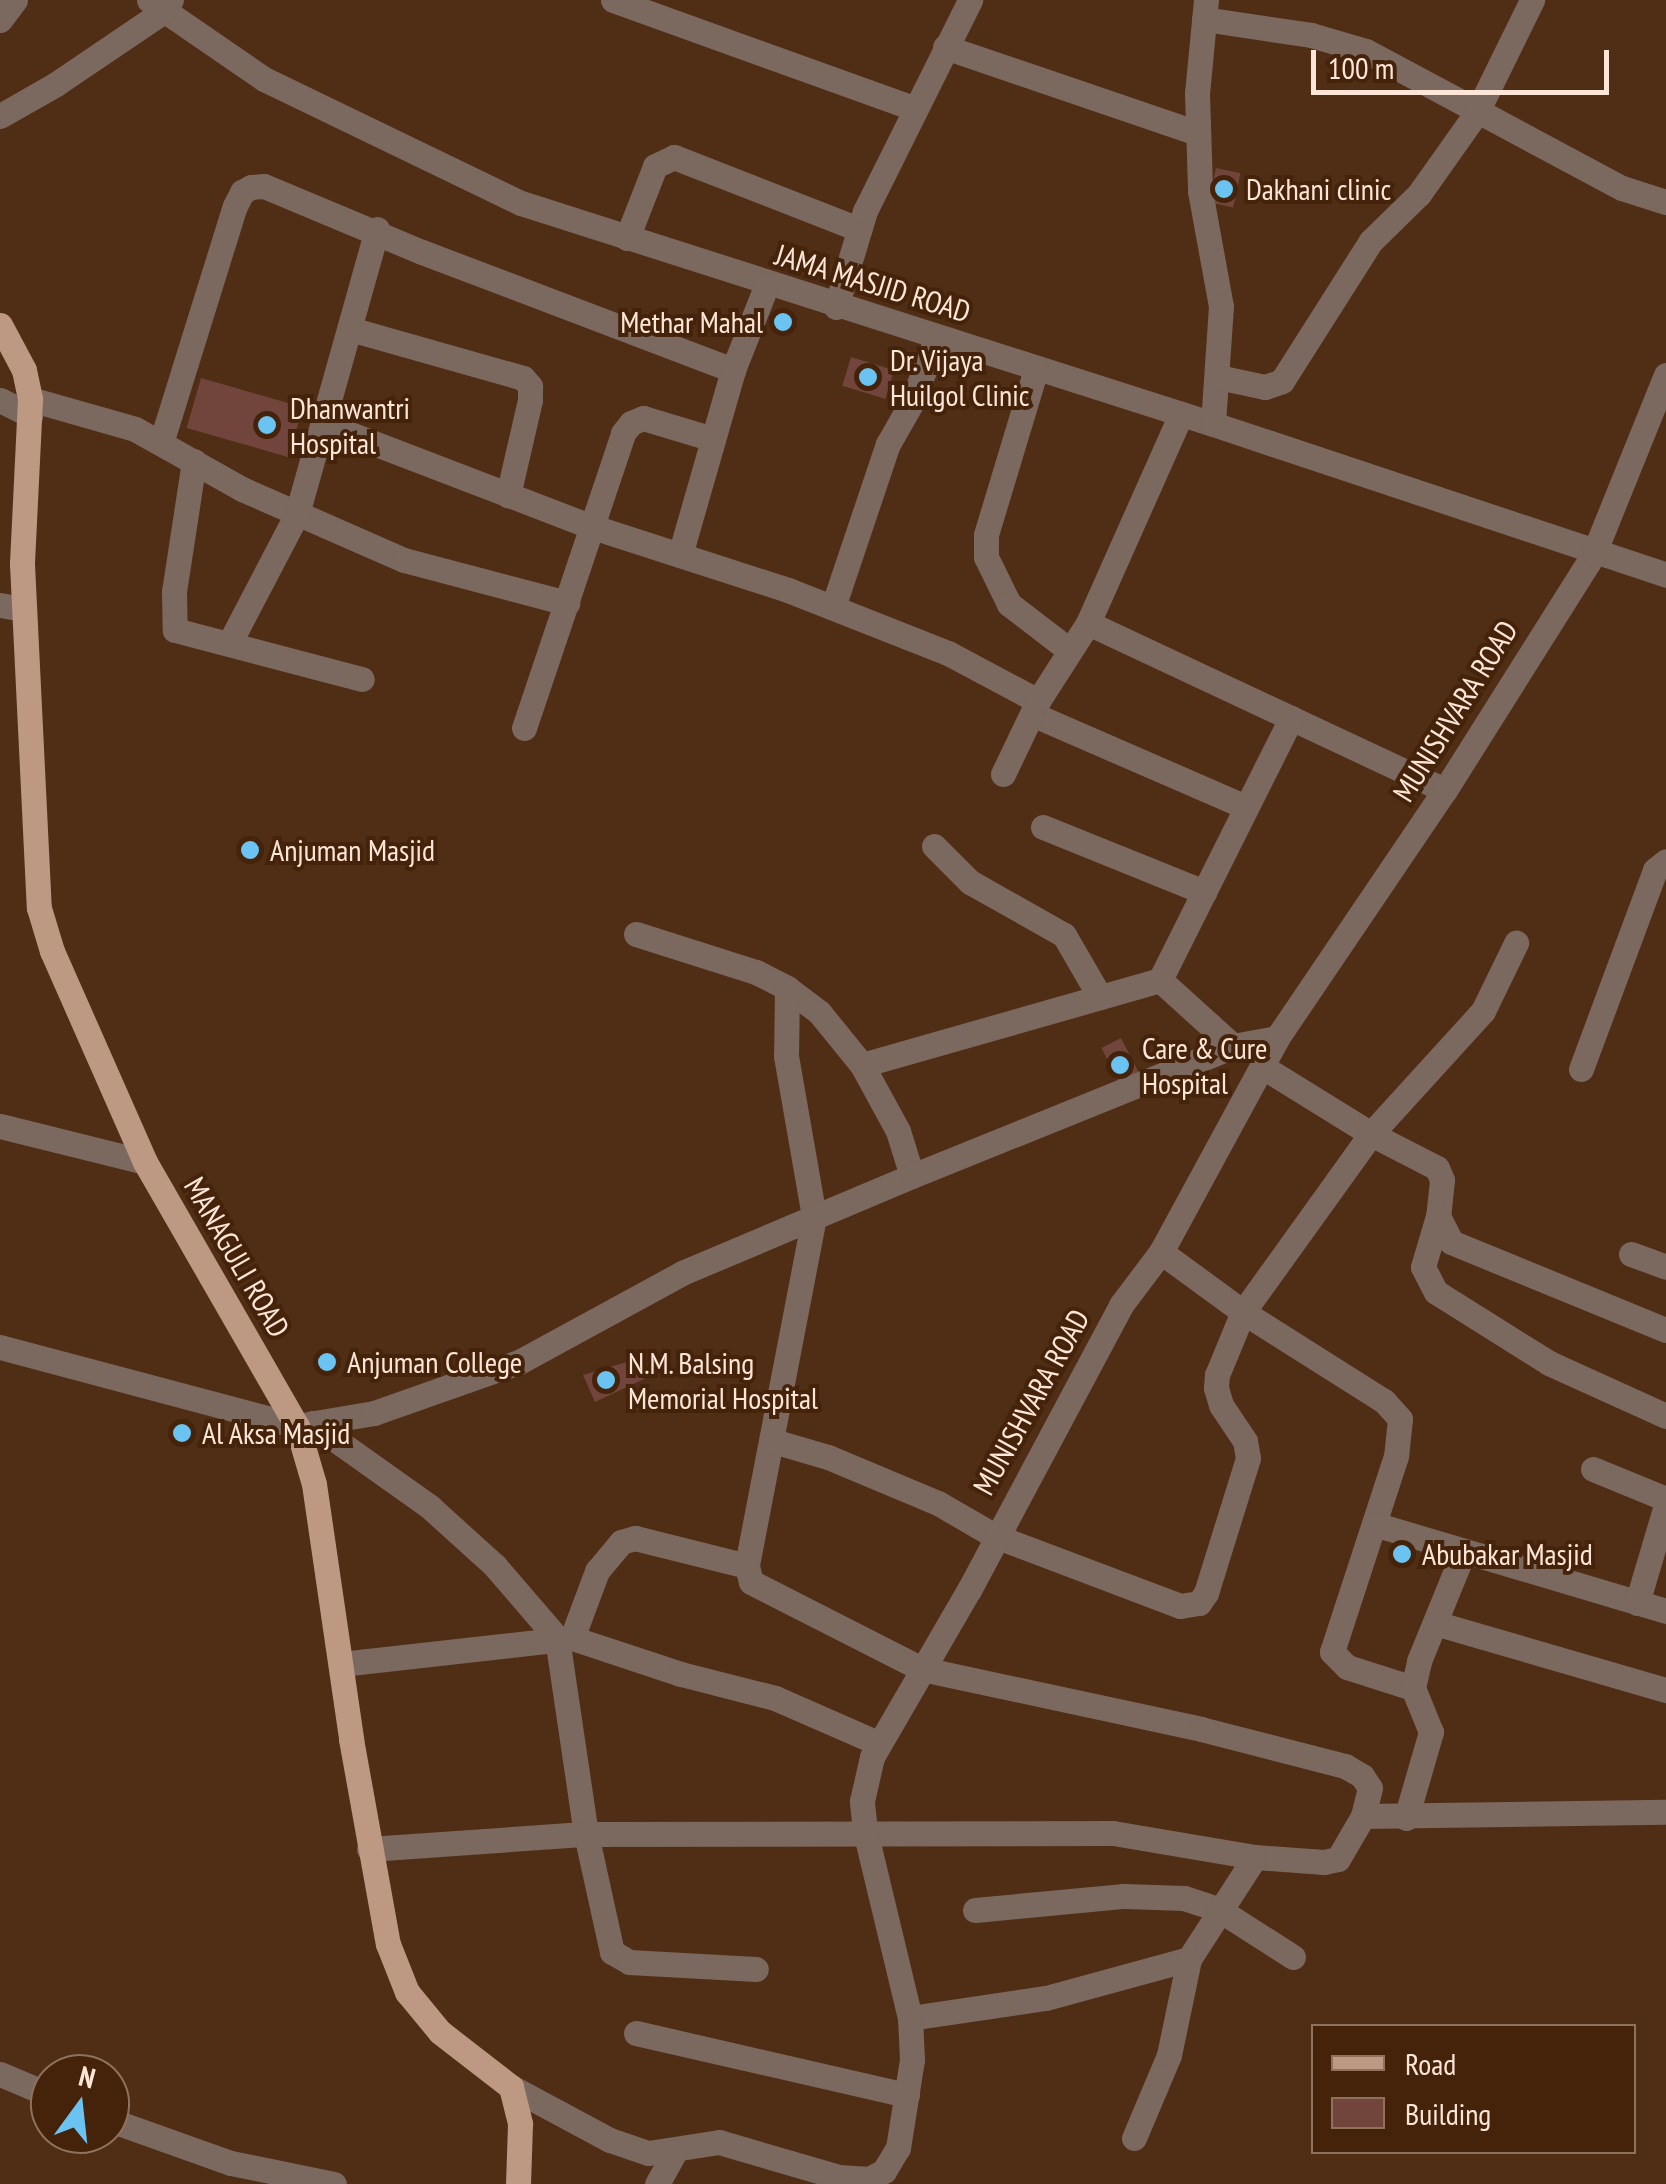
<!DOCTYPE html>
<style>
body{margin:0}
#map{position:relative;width:1666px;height:2184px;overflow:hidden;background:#502d15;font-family:"PT Sans Narrow",sans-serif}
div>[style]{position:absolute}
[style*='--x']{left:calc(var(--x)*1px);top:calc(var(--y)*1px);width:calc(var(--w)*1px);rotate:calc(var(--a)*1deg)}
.building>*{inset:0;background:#71453c;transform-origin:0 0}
.minor>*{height:25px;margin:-12.5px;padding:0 12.5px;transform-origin:12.5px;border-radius:12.5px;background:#7b685e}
.major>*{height:25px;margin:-12.5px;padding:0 12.5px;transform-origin:12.5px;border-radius:12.5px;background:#bd9882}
.dots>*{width:28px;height:28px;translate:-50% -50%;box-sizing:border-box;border:5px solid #45230a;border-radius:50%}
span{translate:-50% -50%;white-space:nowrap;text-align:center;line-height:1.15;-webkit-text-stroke:8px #45230a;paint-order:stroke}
.poi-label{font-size:30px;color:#fde6d8}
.left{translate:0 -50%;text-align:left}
.right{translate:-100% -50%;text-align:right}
.street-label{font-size:30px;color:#fde6d8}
.legend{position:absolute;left:1311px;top:2024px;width:325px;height:130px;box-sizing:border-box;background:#45230a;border:2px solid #8f715c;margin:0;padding:12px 18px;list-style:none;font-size:30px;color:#fde6d8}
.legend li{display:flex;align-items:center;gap:20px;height:50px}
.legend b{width:50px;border:2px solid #8f715c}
.north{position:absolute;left:30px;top:2054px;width:100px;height:100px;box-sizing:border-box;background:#45230a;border:2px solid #8f715c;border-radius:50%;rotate:15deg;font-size:28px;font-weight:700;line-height:40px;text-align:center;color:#fde6d8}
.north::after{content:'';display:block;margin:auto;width:35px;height:45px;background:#6ac3f1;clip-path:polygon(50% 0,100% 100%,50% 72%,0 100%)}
.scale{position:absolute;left:1311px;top:50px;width:298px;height:45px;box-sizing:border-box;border:5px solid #fde6d8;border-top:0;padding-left:12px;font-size:30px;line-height:35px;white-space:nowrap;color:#fde6d8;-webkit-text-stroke:8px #45230a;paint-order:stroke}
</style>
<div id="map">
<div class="building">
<div style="left:1216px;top:168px;width:25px;height:35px;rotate:12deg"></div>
<div style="left:851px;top:357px;width:45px;height:30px;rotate:17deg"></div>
<div style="left:201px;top:378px;width:106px;height:52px;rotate:16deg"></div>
<div style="left:1121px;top:1038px;width:38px;height:22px;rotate:63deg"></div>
<div style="clip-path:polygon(637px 1359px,644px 1379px,595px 1402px,583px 1375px)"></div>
</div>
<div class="minor">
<div style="--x:149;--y:0;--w:140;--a:34.5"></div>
<div style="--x:264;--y:79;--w:285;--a:25.8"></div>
<div style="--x:521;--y:203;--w:726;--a:17.71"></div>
<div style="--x:1213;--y:424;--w:478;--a:18.4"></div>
<div style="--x:613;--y:0;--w:319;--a:19.8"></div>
<div style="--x:1206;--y:0;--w:93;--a:95.5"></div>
<div style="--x:1197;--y:93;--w:98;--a:88.2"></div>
<div style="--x:1200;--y:191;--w:117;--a:79.7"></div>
<div style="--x:1221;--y:306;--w:118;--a:93.9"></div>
<div style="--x:1204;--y:19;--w:108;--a:8.5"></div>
<div style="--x:1311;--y:35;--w:57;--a:16.2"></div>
<div style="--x:1366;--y:51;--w:290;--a:28.2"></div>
<div style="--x:1622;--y:188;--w:46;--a:17.7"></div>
<div style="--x:0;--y:20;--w:25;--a:-53"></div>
<div style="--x:945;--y:47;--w:267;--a:18.8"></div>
<div style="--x:0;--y:116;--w:64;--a:-29.7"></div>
<div style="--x:56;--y:84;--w:130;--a:-34.1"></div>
<div style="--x:164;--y:11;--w:13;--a:-58"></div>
<div style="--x:627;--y:238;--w:77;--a:-68.7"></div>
<div style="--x:655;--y:166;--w:21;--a:-25"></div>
<div style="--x:674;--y:157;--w:199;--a:21.3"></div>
<div style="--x:836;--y:307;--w:100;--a:-73.2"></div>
<div style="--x:865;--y:211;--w:236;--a:-63.5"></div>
<div style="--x:350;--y:329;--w:180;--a:15.8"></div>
<div style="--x:523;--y:378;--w:11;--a:49"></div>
<div style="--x:530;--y:386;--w:14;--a:90"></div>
<div style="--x:530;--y:400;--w:98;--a:103"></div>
<div style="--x:1036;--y:369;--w:173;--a:106.8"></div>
<div style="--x:986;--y:535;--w:22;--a:90"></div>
<div style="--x:986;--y:557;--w:52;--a:63.9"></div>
<div style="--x:1009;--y:604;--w:76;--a:37.5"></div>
<div style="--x:1218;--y:377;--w:48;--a:12"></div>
<div style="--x:1265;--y:387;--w:18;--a:-19"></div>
<div style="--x:1282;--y:381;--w:166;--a:-57.6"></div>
<div style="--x:1371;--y:241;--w:67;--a:-44.4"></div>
<div style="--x:1419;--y:194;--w:100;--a:-54.7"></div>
<div style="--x:1477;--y:112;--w:125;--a:-63.8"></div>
<div style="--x:30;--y:399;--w:109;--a:15.9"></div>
<div style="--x:135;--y:429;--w:123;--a:29.3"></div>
<div style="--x:242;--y:489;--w:177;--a:23.7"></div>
<div style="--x:404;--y:560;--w:169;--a:14.8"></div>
<div style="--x:0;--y:400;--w:34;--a:27"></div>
<div style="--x:324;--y:424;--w:288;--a:21"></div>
<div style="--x:593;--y:527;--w:205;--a:17.9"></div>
<div style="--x:788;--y:590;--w:172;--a:21.5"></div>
<div style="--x:948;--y:653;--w:102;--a:28.1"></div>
<div style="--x:161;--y:443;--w:248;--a:-72.7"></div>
<div style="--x:235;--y:206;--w:16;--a:-63"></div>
<div style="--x:242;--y:192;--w:10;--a:-29"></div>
<div style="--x:251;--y:187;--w:13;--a:-4"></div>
<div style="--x:264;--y:186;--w:171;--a:22.7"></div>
<div style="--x:422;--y:252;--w:333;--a:20.8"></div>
<div style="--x:194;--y:461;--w:132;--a:98.7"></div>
<div style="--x:174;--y:591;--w:39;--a:89"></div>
<div style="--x:175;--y:630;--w:193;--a:14.7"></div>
<div style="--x:680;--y:555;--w:192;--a:-74"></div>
<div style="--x:733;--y:370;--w:92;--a:-68.4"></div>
<div style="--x:0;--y:605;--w:23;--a:10"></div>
<div style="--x:833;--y:607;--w:172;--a:-71.4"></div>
<div style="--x:888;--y:444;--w:48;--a:-60.3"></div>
<div style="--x:912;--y:402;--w:70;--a:-69"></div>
<div style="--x:1088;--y:623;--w:394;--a:25.1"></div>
<div style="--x:230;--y:642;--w:144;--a:-62.4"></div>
<div style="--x:297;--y:514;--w:296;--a:-74.3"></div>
<div style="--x:1032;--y:714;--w:233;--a:23.5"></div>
<div style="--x:524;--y:728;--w:311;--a:-71.4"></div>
<div style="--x:623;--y:433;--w:13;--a:-51"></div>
<div style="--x:631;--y:423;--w:13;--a:-23"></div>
<div style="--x:643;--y:418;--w:73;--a:16.7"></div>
<div style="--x:1003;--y:774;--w:81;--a:-64.4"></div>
<div style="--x:1038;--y:701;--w:93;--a:-57.3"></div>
<div style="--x:1088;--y:623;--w:229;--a:-66"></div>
<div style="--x:1043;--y:827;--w:174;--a:22"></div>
<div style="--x:934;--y:846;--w:51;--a:45"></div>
<div style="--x:970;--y:882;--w:108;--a:29.4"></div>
<div style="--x:1064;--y:935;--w:72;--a:59.9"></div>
<div style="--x:636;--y:934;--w:126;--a:17.6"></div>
<div style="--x:756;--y:972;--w:35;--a:27"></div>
<div style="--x:787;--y:988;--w:40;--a:37"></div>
<div style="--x:819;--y:1012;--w:68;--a:50.9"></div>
<div style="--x:862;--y:1065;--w:75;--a:61.4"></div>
<div style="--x:898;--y:1131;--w:47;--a:72.7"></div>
<div style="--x:787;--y:988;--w:68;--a:90.8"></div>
<div style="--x:786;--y:1056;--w:163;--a:80.1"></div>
<div style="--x:814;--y:1217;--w:355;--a:100.9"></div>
<div style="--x:747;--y:1566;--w:16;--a:76"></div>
<div style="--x:751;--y:1582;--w:192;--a:27"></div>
<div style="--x:922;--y:1669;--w:285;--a:12.1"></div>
<div style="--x:1201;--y:1729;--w:149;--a:14.4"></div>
<div style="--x:1345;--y:1766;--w:20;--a:30"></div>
<div style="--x:1362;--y:1776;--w:14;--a:56"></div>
<div style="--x:1370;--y:1788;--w:29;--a:104"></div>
<div style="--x:1233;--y:1046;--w:98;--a:-137.9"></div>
<div style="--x:1160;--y:980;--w:293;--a:-63.4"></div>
<div style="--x:862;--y:1065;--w:310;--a:-15.9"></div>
<div style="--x:1263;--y:1067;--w:127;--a:31.8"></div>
<div style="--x:1371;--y:1134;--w:74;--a:27.3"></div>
<div style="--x:1437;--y:1168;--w:13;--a:67"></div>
<div style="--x:1442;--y:1180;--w:36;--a:96"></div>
<div style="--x:1438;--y:1216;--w:29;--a:63"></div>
<div style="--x:1451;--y:1242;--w:232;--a:22.3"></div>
<div style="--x:1581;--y:1069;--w:212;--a:-69.6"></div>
<div style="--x:1655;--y:870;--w:14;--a:-39"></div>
<div style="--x:0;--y:1126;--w:149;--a:13.9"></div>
<div style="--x:1438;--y:1216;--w:53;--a:106.4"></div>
<div style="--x:1423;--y:1267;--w:28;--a:63"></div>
<div style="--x:1436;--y:1292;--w:133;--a:32.1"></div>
<div style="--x:1549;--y:1363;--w:128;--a:24.4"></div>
<div style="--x:1161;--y:1252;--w:102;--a:36.2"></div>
<div style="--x:1243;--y:1312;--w:167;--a:32.3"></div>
<div style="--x:1384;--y:1401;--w:24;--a:48"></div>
<div style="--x:1400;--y:1419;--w:37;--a:96"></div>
<div style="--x:1396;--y:1456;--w:206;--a:108.1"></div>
<div style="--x:1332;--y:1652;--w:21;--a:45"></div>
<div style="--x:1347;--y:1667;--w:69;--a:17.7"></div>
<div style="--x:1631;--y:1254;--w:37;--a:20"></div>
<div style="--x:0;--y:1347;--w:307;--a:14.9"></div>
<div style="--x:297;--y:1426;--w:78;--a:-9.6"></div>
<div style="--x:374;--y:1413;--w:154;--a:-19.4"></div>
<div style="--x:519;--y:1362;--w:186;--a:-28.6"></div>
<div style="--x:682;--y:1273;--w:250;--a:-22.9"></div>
<div style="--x:912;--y:1176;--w:346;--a:-22"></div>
<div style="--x:1233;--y:1046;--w:45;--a:-10.3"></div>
<div style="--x:312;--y:1423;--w:145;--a:35.4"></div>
<div style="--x:430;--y:1507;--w:88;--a:42.2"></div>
<div style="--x:495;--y:1566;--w:95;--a:49.3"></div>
<div style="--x:557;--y:1638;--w:198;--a:81.6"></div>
<div style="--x:586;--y:1834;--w:121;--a:77.6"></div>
<div style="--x:612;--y:1952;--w:20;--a:30"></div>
<div style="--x:629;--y:1962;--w:127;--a:3.2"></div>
<div style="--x:773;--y:1441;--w:57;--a:16.2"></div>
<div style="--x:828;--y:1457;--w:119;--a:22.7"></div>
<div style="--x:938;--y:1503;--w:66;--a:30.1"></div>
<div style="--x:995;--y:1536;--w:198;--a:20.7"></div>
<div style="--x:1180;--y:1606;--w:19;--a:-9"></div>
<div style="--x:1199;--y:1603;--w:12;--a:-55"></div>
<div style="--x:1206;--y:1593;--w:141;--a:-72.7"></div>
<div style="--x:1248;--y:1458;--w:17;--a:-100"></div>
<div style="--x:1245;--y:1441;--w:43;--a:-123.7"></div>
<div style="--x:1221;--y:1405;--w:18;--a:-106"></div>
<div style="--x:1216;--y:1388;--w:13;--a:-86"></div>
<div style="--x:1217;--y:1375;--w:68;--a:-67.6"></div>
<div style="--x:1243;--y:1312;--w:219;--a:-54.3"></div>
<div style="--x:1371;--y:1134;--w:166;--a:-47.7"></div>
<div style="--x:1483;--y:1011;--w:76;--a:-64.1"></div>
<div style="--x:1593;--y:1469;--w:79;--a:22.3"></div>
<div style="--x:1374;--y:1524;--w:305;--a:16.6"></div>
<div style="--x:1637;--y:1603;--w:102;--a:-73.5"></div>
<div style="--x:1435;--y:1623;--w:241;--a:16.2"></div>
<div style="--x:572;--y:1638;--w:72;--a:-69.5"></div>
<div style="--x:597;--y:1571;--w:38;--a:-50"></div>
<div style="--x:621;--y:1542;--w:15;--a:-16"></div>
<div style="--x:635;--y:1538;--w:115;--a:14"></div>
<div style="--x:341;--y:1664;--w:232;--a:-6.4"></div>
<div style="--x:572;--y:1638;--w:115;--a:18.3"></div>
<div style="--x:681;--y:1674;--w:97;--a:14.3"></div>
<div style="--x:775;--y:1698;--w:112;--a:23.6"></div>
<div style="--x:1406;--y:1818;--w:90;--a:-73.8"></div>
<div style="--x:1431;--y:1732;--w:48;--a:-112.2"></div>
<div style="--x:1413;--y:1688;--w:28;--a:-77"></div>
<div style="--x:1419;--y:1661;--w:117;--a:-67.8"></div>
<div style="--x:369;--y:1849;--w:218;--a:-4"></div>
<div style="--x:586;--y:1834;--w:527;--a:-0.11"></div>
<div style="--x:1113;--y:1833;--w:144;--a:9.6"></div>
<div style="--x:1255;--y:1857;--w:69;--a:4.1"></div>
<div style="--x:1324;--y:1862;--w:14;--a:-12"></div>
<div style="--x:1338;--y:1859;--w:50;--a:-59.8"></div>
<div style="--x:1363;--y:1816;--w:303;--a:-0.8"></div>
<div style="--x:975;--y:1910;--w:150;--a:-5.4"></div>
<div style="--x:1124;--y:1896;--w:60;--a:1.9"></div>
<div style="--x:1184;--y:1898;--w:36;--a:18"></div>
<div style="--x:1218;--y:1909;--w:89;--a:32.6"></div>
<div style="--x:910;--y:2018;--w:137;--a:-8.4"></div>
<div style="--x:1046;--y:1998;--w:148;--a:-15.3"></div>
<div style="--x:1189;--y:1959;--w:121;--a:-57.1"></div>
<div style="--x:636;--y:2033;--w:278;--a:12.9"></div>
<div style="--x:0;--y:2074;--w:54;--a:22.8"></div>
<div style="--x:511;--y:2087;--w:112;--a:28.2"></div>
<div style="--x:610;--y:2140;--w:40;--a:18.9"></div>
<div style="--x:648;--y:2153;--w:72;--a:-8.8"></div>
<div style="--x:719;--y:2142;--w:125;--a:16.3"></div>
<div style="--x:839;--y:2177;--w:30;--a:4"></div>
<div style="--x:869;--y:2179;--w:17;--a:-28"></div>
<div style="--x:884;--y:2171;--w:27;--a:-59"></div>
<div style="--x:898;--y:2148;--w:89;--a:-81"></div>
<div style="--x:912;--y:2060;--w:42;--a:-92.7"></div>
<div style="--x:910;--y:2018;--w:192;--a:-103.5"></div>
<div style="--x:865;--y:1831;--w:30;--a:-96"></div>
<div style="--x:862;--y:1801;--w:45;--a:-77.2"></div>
<div style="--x:872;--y:1757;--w:193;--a:-59.9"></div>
<div style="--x:969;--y:1590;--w:323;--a:-61.9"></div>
<div style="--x:1121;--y:1305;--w:66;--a:-53"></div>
<div style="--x:1161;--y:1252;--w:243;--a:-61.5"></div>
<div style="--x:1277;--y:1038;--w:300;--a:-55.9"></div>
<div style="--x:1445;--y:790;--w:280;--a:-57.8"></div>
<div style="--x:1594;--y:553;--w:192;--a:-68"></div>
<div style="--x:110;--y:2120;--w:128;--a:19.6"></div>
<div style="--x:231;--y:2163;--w:105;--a:11.5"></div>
<div style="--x:1134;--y:2138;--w:90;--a:-67.1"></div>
<div style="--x:1169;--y:2055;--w:98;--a:-78.2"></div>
<div style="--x:657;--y:2184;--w:37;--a:-61"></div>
</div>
<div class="major">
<div style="--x:0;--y:325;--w:51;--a:61.9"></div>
<div style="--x:24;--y:370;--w:30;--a:78"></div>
<div style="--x:30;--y:399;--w:165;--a:92.8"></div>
<div style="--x:22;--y:564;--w:344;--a:87.2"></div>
<div style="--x:39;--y:908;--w:45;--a:73.2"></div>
<div style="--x:52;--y:951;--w:231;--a:66.2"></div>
<div style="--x:145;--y:1162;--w:305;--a:60.1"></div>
<div style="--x:297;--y:1426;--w:60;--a:73.7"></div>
<div style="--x:314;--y:1484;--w:258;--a:81.7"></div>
<div style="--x:351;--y:1739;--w:208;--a:79.8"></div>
<div style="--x:388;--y:1944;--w:52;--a:68.4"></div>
<div style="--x:407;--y:1992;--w:52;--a:50.5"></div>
<div style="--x:440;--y:2032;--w:90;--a:37.8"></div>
<div style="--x:511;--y:2087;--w:38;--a:76"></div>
<div style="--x:520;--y:2124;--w:60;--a:91.9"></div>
</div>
<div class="dots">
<div style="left:1224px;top:189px;background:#6ac3f1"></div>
<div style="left:783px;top:322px;background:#6ac3f1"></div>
<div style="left:868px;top:377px;background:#6ac3f1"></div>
<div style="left:267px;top:425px;background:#6ac3f1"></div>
<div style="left:250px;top:850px;background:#6ac3f1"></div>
<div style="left:1120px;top:1065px;background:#6ac3f1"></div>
<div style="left:327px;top:1362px;background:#6ac3f1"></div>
<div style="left:606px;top:1380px;background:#6ac3f1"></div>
<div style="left:182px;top:1433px;background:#6ac3f1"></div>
<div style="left:1402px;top:1554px;background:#6ac3f1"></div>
</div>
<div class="poi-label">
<span class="left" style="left:1246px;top:189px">Dakhani clinic</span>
<span class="right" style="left:763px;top:322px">Methar Mahal</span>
<span class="left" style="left:890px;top:377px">Dr. Vijaya<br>Huilgol Clinic</span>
<span class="left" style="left:290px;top:425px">Dhanwantri<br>Hospital</span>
<span class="left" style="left:270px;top:850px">Anjuman Masjid</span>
<span class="left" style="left:1142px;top:1065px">Care &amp; Cure<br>Hospital</span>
<span class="left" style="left:347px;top:1362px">Anjuman College</span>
<span class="left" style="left:628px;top:1380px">N.M. Balsing<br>Memorial Hospital</span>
<span class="left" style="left:202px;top:1433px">Al Aksa Masjid</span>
<span class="left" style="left:1422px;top:1554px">Abubakar Masjid</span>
</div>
<div class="street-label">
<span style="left:873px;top:283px;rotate:17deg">JAMA MASJID ROAD</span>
<span style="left:1455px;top:711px;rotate:-58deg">MUNISHVARA ROAD</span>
<span style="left:237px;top:1257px;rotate:60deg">MANAGULI ROAD</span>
<span style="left:1031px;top:1402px;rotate:-61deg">MUNISHVARA ROAD</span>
</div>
<ul class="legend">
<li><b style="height:12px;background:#bd9882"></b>Road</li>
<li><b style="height:28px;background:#71453c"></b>Building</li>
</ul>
<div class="north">N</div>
<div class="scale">100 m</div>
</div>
